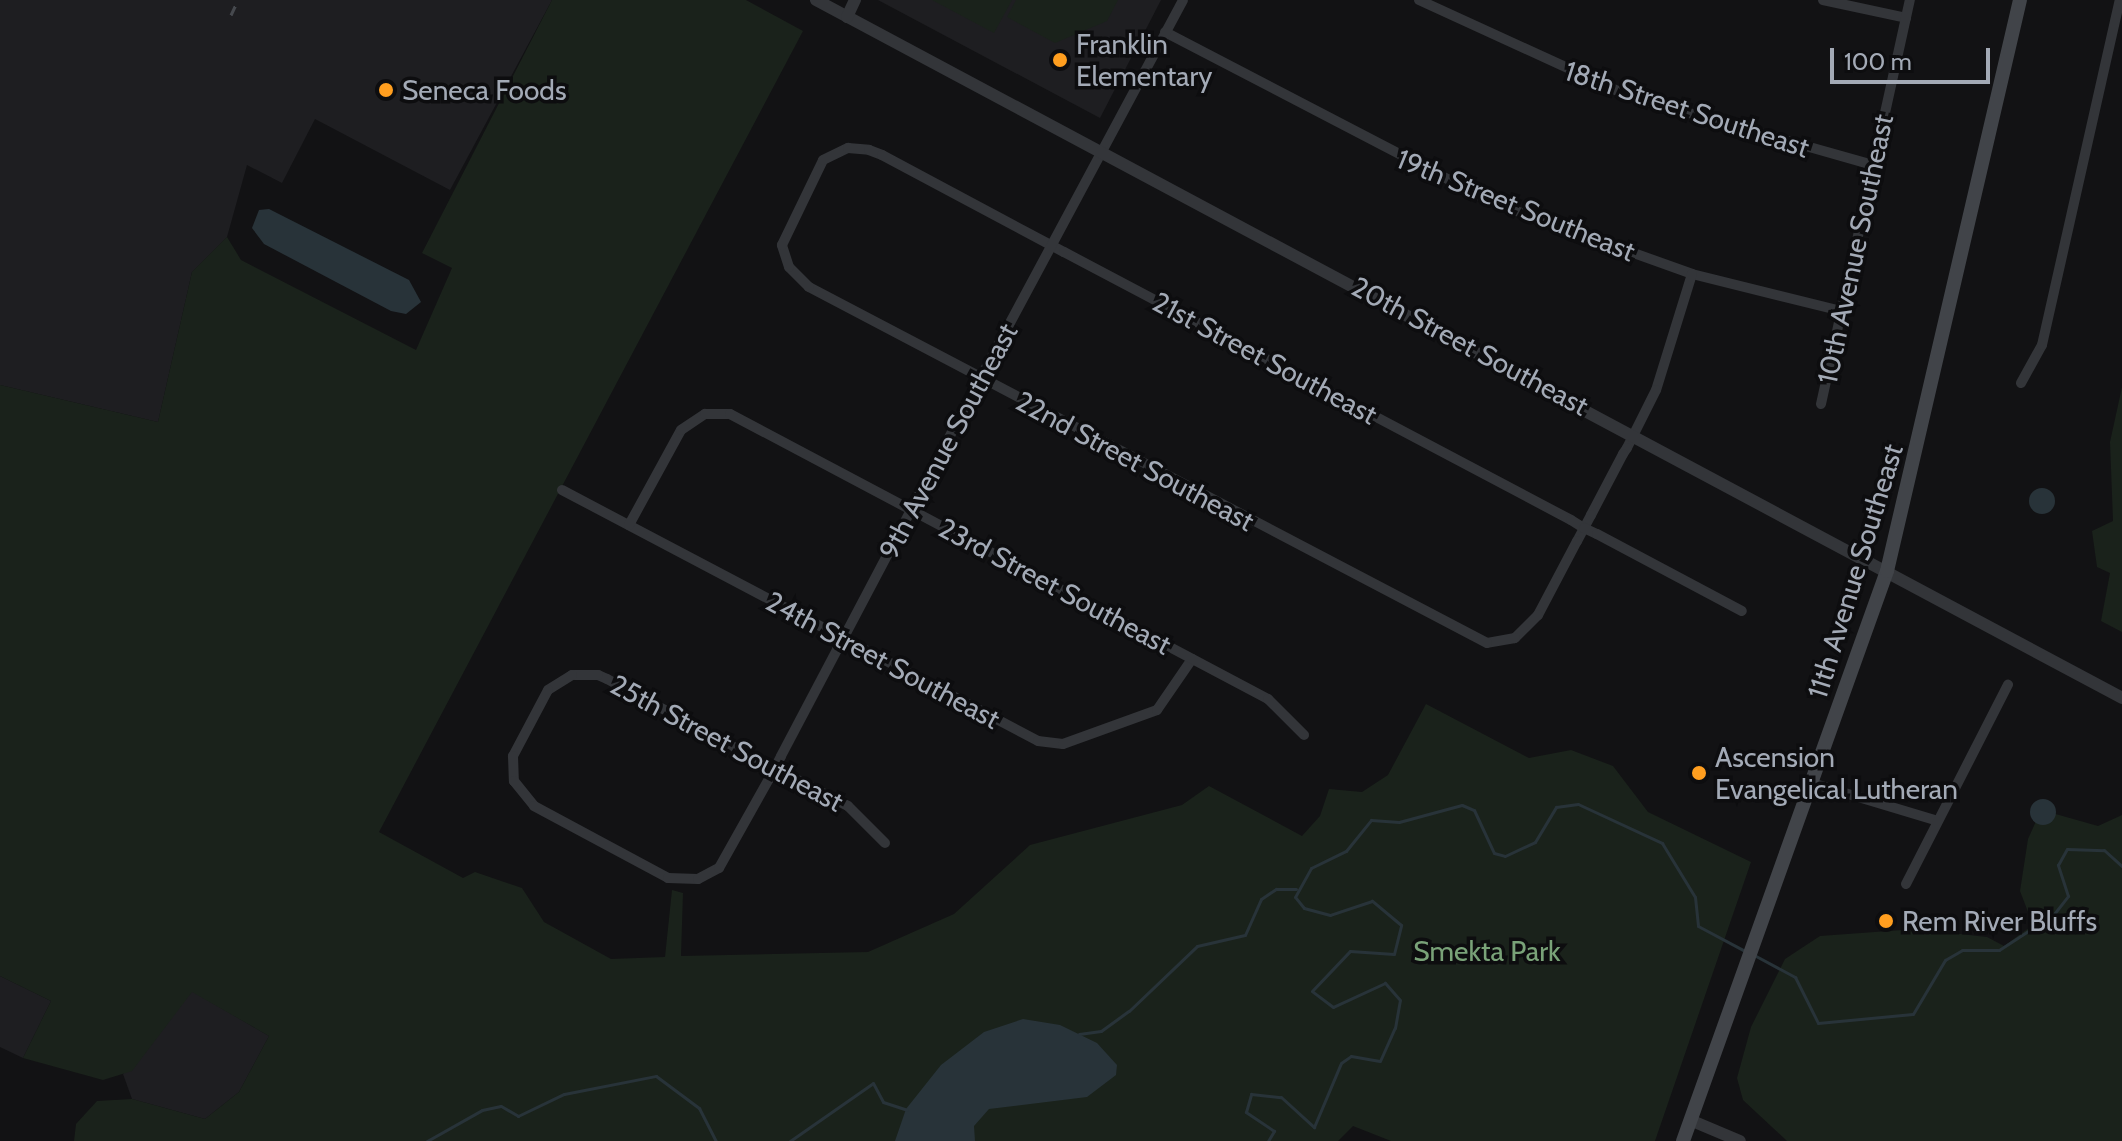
<!DOCTYPE html>
<style>
body{margin:0}
#map{position:relative;width:2122px;height:1141px;overflow:hidden;background:#121214;font-family:Cabin,sans-serif}
div>[style]{position:absolute}
[style*='--x']{left:calc(var(--x)*1px);top:calc(var(--y)*1px);width:calc(var(--w)*1px);rotate:calc(var(--a)*1deg)}
.built>*{inset:0;background:#1e1e21}
.green>*{inset:0;background:#1a221b}
.water>*{inset:0;background:#283339}
.round{border-radius:50%}
.stream>*{height:3px;margin:-1.5px;padding:0 1.5px;transform-origin:1.5px;border-radius:1.5px;background:#283339}
.minor>*{height:10px;margin:-5px;padding:0 5px;transform-origin:5px;border-radius:5px;background:#333539}
.tertiary>*{height:12px;margin:-6px;padding:0 6px;transform-origin:6px;border-radius:6px;background:#333539}
.secondary>*{height:14px;margin:-7px;padding:0 7px;transform-origin:7px;border-radius:7px;background:#414449}
.rail>*{height:3px;margin-top:-1.5px;transform-origin:0;background:repeating-linear-gradient(90deg,#46494e 0 10px,transparent 0 18px)}
.dots>*{width:22px;height:22px;translate:-50% -50%;box-sizing:border-box;border:4px solid #0d0d0f;border-radius:50%}
span{translate:-50% -50%;white-space:nowrap;text-align:center;line-height:1.15;-webkit-text-stroke:7px #0d0d0f;paint-order:stroke}
.poi-label{font-size:28px;color:#a3aab6}
.left{translate:0 -50%;text-align:left}
.street-label{font-size:28px;color:#a3aab6}
.park-label{font-size:28px;color:#79a278}
.scale{position:absolute;left:1830px;top:48px;width:160px;height:36px;box-sizing:border-box;border:4px solid #a3aab6;border-top:0;padding-left:10px;font-size:24px;line-height:28px;white-space:nowrap;color:#a3aab6;-webkit-text-stroke:6px #0d0d0f;paint-order:stroke}
</style>
<div id="map">
<div class="built">
<div style="clip-path:polygon(0 0,552px 0,450px 190px,315px 119px,282px 183px,247px 165px,227px 237px,192px 272px,158px 422px,0 385px)"></div>
<div style="clip-path:polygon(878px 0,1161px 0,1100px 118px)"></div>
<div style="clip-path:polygon(0 976px,51px 1001px,23px 1058px,0 1047px)"></div>
<div style="clip-path:polygon(192px 991px,269px 1036px,239px 1092px,205px 1119px,132px 1099px,123px 1074px)"></div>
</div>
<div class="green">
<div style="clip-path:polygon(552px 0,746px 0,803px 31px,379px 832px,463px 878px,475px 872px,522px 888px,544px 922px,611px 959px,665px 957px,672px 890px,683px 893px,681px 956px,868px 952px,954px 914px,1030px 845px,1182px 805px,1209px 786px,1302px 836px,1320px 816px,1329px 789px,1362px 792px,1388px 775px,1426px 704px,1529px 758px,1571px 750px,1613px 766px,1648px 812px,1751px 862px,1655px 1141px,1391px 1141px,1353px 1126px,1338px 1141px,74px 1141px,76px 1124px,97px 1101px,132px 1099px,205px 1119px,239px 1092px,269px 1036px,192px 992px,132px 1071px,103px 1080px,23px 1058px,51px 1001px,0 976px,0 385px,158px 422px,192px 272px,227px 237px,241px 260px,416px 350px,452px 268px,422px 253px)"></div>
<div style="clip-path:polygon(932px 0,1012px 0,994px 33px)"></div>
<div style="clip-path:polygon(1016px 0,1118px 0,1107px 21px,1055px 43px,1007px 17px)"></div>
<div style="clip-path:polygon(2122px 387px,2122px 632px,2101px 621px,2110px 573px,2097px 567px,2092px 531px,2113px 521px,2110px 442px)"></div>
<div style="clip-path:polygon(2052px 813px,2098px 826px,2122px 815px,2122px 1141px,1787px 1141px,1743px 1100px,1737px 1078px,1751px 1027px,1785px 959px,1820px 936px,1916px 929px,1987px 937px,2004px 946px,2033px 925px,2020px 891px,2028px 839px,2037px 819px)"></div>
</div>
<div class="water">
<div style="clip-path:polygon(269px 209px,409px 280px,421px 302px,406px 314px,391px 311px,264px 244px,252px 228px,259px 210px)"></div>
<div class="round" style="left:2029px;top:488px;width:26px;height:26px"></div>
<div class="round" style="left:2030px;top:799px;width:26px;height:26px"></div>
<div style="clip-path:polygon(1023px 1019px,1060px 1025px,1097px 1043px,1117px 1065px,1116px 1075px,1087px 1097px,989px 1109px,974px 1126px,975px 1141px,895px 1141px,906px 1109px,941px 1065px,984px 1032px)"></div>
</div>
<div class="stream">
<div style="--x:1754;--y:955;--w:47;--a:28.2"></div>
<div style="--x:1795;--y:977;--w:51;--a:63.4"></div>
<div style="--x:1818;--y:1023;--w:95;--a:-5.4"></div>
<div style="--x:1913;--y:1014;--w:63;--a:-59.3"></div>
<div style="--x:1945;--y:960;--w:20;--a:-30"></div>
<div style="--x:1962;--y:950;--w:37;--a:0"></div>
<div style="--x:1999;--y:950;--w:66;--a:-33.2"></div>
<div style="--x:2054;--y:914;--w:23;--a:-52"></div>
<div style="--x:2068;--y:896;--w:33;--a:-108"></div>
<div style="--x:2058;--y:865;--w:18;--a:-61"></div>
<div style="--x:2067;--y:849;--w:37;--a:2"></div>
<div style="--x:2104;--y:850;--w:24;--a:42"></div>
<div style="--x:1079;--y:1034;--w:22;--a:-8"></div>
<div style="--x:1101;--y:1031;--w:34;--a:-36"></div>
<div style="--x:1129;--y:1011;--w:94;--a:-43.7"></div>
<div style="--x:1197;--y:946;--w:49;--a:-12.9"></div>
<div style="--x:1245;--y:935;--w:39;--a:-66"></div>
<div style="--x:1261;--y:899;--w:18;--a:-34"></div>
<div style="--x:1276;--y:889;--w:20;--a:0"></div>
<div style="--x:427;--y:1141;--w:63;--a:-29.4"></div>
<div style="--x:482;--y:1110;--w:19;--a:-12"></div>
<div style="--x:501;--y:1106;--w:20;--a:30"></div>
<div style="--x:518;--y:1116;--w:51;--a:-25.6"></div>
<div style="--x:564;--y:1094;--w:94;--a:-11.1"></div>
<div style="--x:656;--y:1076;--w:54;--a:36.7"></div>
<div style="--x:699;--y:1108;--w:37;--a:63"></div>
<div style="--x:790;--y:1141;--w:101;--a:-34.9"></div>
<div style="--x:873;--y:1083;--w:21;--a:62"></div>
<div style="--x:883;--y:1102;--w:25;--a:18"></div>
<div style="--x:1268;--y:1141;--w:12;--a:-59"></div>
<div style="--x:1274;--y:1131;--w:34;--a:-146"></div>
<div style="--x:1246;--y:1112;--w:19;--a:-74"></div>
<div style="--x:1251;--y:1094;--w:30;--a:6"></div>
<div style="--x:1281;--y:1097;--w:45;--a:42.3"></div>
<div style="--x:1314;--y:1127;--w:69;--a:-67.1"></div>
<div style="--x:1341;--y:1063;--w:12;--a:-35"></div>
<div style="--x:1351;--y:1056;--w:29;--a:10"></div>
<div style="--x:1380;--y:1061;--w:36;--a:-66"></div>
<div style="--x:1395;--y:1028;--w:28;--a:-80"></div>
<div style="--x:1400;--y:1000;--w:23;--a:-131"></div>
<div style="--x:1385;--y:983;--w:57;--a:155.2"></div>
<div style="--x:1333;--y:1007;--w:26;--a:-143"></div>
<div style="--x:1312;--y:991;--w:55;--a:-46.5"></div>
<div style="--x:1350;--y:951;--w:44;--a:3.9"></div>
<div style="--x:1394;--y:954;--w:30;--a:-76"></div>
<div style="--x:1401;--y:925;--w:38;--a:-140"></div>
<div style="--x:1372;--y:901;--w:44;--a:161.6"></div>
<div style="--x:1330;--y:915;--w:27;--a:-165"></div>
<div style="--x:1304;--y:908;--w:14;--a:-129"></div>
<div style="--x:1295;--y:897;--w:33;--a:-61"></div>
<div style="--x:1311;--y:868;--w:39;--a:-26"></div>
<div style="--x:1346;--y:851;--w:40;--a:-51"></div>
<div style="--x:1371;--y:820;--w:28;--a:4"></div>
<div style="--x:1399;--y:822;--w:65;--a:-15.1"></div>
<div style="--x:1462;--y:805;--w:13;--a:23"></div>
<div style="--x:1474;--y:810;--w:47;--a:65.1"></div>
<div style="--x:1494;--y:853;--w:11;--a:15"></div>
<div style="--x:1505;--y:856;--w:33;--a:-25"></div>
<div style="--x:1535;--y:842;--w:41;--a:-59"></div>
<div style="--x:1556;--y:807;--w:22;--a:-8"></div>
<div style="--x:1578;--y:804;--w:93;--a:24.9"></div>
<div style="--x:1662;--y:843;--w:63;--a:58.6"></div>
<div style="--x:1695;--y:897;--w:29;--a:84"></div>
<div style="--x:1698;--y:926;--w:55;--a:28"></div>
</div>
<div class="minor">
<div style="--x:1419;--y:0;--w:231;--a:24.6"></div>
<div style="--x:1629;--y:96;--w:254;--a:15.8"></div>
<div style="--x:1823;--y:0;--w:85;--a:12.2"></div>
<div style="--x:1165;--y:32;--w:371;--a:27.5"></div>
<div style="--x:1494;--y:203;--w:210;--a:19.7"></div>
<div style="--x:1692;--y:274;--w:154;--a:13.9"></div>
<div style="--x:1692;--y:274;--w:121;--a:107.2"></div>
<div style="--x:1656;--y:390;--w:65;--a:116.6"></div>
<div style="--x:1627;--y:448;--w:7;--a:124"></div>
<div style="--x:1623;--y:454;--w:69;--a:117.7"></div>
<div style="--x:1591;--y:515;--w:30;--a:118"></div>
<div style="--x:1577;--y:541;--w:84;--a:117.8"></div>
<div style="--x:1538;--y:615;--w:33;--a:135"></div>
<div style="--x:1515;--y:638;--w:28;--a:170"></div>
<div style="--x:1487;--y:643;--w:766;--a:-152.3"></div>
<div style="--x:809;--y:287;--w:28;--a:-135"></div>
<div style="--x:789;--y:267;--w:23;--a:-108"></div>
<div style="--x:782;--y:245;--w:94;--a:-64.2"></div>
<div style="--x:823;--y:160;--w:28;--a:-26"></div>
<div style="--x:848;--y:148;--w:21;--a:5"></div>
<div style="--x:869;--y:150;--w:14;--a:21"></div>
<div style="--x:882;--y:155;--w:206;--a:28.1"></div>
<div style="--x:1064;--y:252;--w:573;--a:27.86"></div>
<div style="--x:1571;--y:520;--w:15;--a:32"></div>
<div style="--x:1584;--y:528;--w:14;--a:25"></div>
<div style="--x:1597;--y:534;--w:164;--a:28"></div>
<div style="--x:2021;--y:383;--w:43;--a:-61.1"></div>
<div style="--x:2042;--y:345;--w:354;--a:-77.3"></div>
<div style="--x:1821;--y:404;--w:414;--a:-77.6"></div>
<div style="--x:562;--y:490;--w:538;--a:27.8"></div>
<div style="--x:1038;--y:741;--w:25;--a:7"></div>
<div style="--x:1063;--y:744;--w:100;--a:-19.9"></div>
<div style="--x:1157;--y:710;--w:62;--a:-55.5"></div>
<div style="--x:629;--y:525;--w:108;--a:-61.3"></div>
<div style="--x:681;--y:430;--w:29;--a:-34"></div>
<div style="--x:705;--y:414;--w:25;--a:0"></div>
<div style="--x:730;--y:414;--w:609;--a:27.91"></div>
<div style="--x:1268;--y:699;--w:51;--a:45"></div>
<div style="--x:1815;--y:784;--w:125;--a:16.7"></div>
<div style="--x:885;--y:843;--w:52;--a:-135"></div>
<div style="--x:848;--y:806;--w:70;--a:-152.7"></div>
<div style="--x:786;--y:774;--w:13;--a:-151"></div>
<div style="--x:775;--y:768;--w:14;--a:-155"></div>
<div style="--x:762;--y:762;--w:176;--a:-151.8"></div>
<div style="--x:607;--y:679;--w:10;--a:-156"></div>
<div style="--x:598;--y:675;--w:26;--a:180"></div>
<div style="--x:572;--y:675;--w:28;--a:148"></div>
<div style="--x:548;--y:690;--w:75;--a:117.9"></div>
<div style="--x:513;--y:756;--w:25;--a:88"></div>
<div style="--x:514;--y:781;--w:32;--a:51"></div>
<div style="--x:534;--y:806;--w:152;--a:28.2"></div>
<div style="--x:668;--y:878;--w:30;--a:2"></div>
<div style="--x:698;--y:879;--w:24;--a:-28"></div>
<div style="--x:719;--y:868;--w:102;--a:-60.7"></div>
<div style="--x:769;--y:779;--w:13;--a:-61"></div>
<div style="--x:775;--y:768;--w:13;--a:-63"></div>
<div style="--x:781;--y:756;--w:120;--a:-62.2"></div>
<div style="--x:837;--y:650;--w:13;--a:-61"></div>
<div style="--x:843;--y:639;--w:146;--a:-62.2"></div>
<div style="--x:911;--y:510;--w:136;--a:-62.3"></div>
<div style="--x:974;--y:390;--w:442;--a:-61.8"></div>
<div style="--x:1906;--y:884;--w:224;--a:-62.9"></div>
</div>
<div class="tertiary">
<div style="--x:816;--y:0;--w:1481;--a:28.12"></div>
<div style="--x:847;--y:17;--w:19;--a:-65"></div>
<div style="--x:1690;--y:1120;--w:54;--a:22.8"></div>
</div>
<div class="secondary">
<div style="--x:1683;--y:1141;--w:605;--a:-70.31"></div>
<div style="--x:1887;--y:571;--w:586;--a:-76.89"></div>
</div>
<div class="rail">
<div style="--x:231;--y:15;--w:17;--a:-65"></div>
</div>
<div class="dots">
<div style="left:1060px;top:60px;background:#ff9e1f"></div>
<div style="left:386px;top:90px;background:#ff9e1f"></div>
<div style="left:1699px;top:773px;background:#ff9e1f"></div>
<div style="left:1886px;top:921px;background:#ff9e1f"></div>
</div>
<div class="poi-label">
<span class="left" style="left:1076px;top:60px">Franklin<br>Elementary</span>
<span class="left" style="left:402px;top:90px">Seneca Foods</span>
<span class="left" style="left:1715px;top:773px">Ascension<br>Evangelical Lutheran</span>
<span class="left" style="left:1902px;top:921px">Rem River Bluffs</span>
</div>
<div class="street-label">
<span style="left:1687px;top:109px;rotate:18deg">18th Street Southeast</span>
<span style="left:1516px;top:205px;rotate:22deg">19th Street Southeast</span>
<span style="left:1855px;top:249px;rotate:-78deg">10th Avenue Southeast</span>
<span style="left:1470px;top:346px;rotate:28deg">20th Street Southeast</span>
<span style="left:1265px;top:358px;rotate:28deg">21st Street Southeast</span>
<span style="left:948px;top:441px;rotate:-62deg">9th Avenue Southeast</span>
<span style="left:1135px;top:461px;rotate:28deg">22nd Street Southeast</span>
<span style="left:1855px;top:571px;rotate:-73deg">11th Avenue Southeast</span>
<span style="left:1055px;top:586px;rotate:28deg">23rd Street Southeast</span>
<span style="left:883px;top:660px;rotate:28deg">24th Street Southeast</span>
<span style="left:727px;top:743px;rotate:28deg">25th Street Southeast</span>
</div>
<div class="park-label">
<span style="left:1487px;top:951px">Smekta Park</span>
</div>
<div class="scale">100 m</div>
</div>
